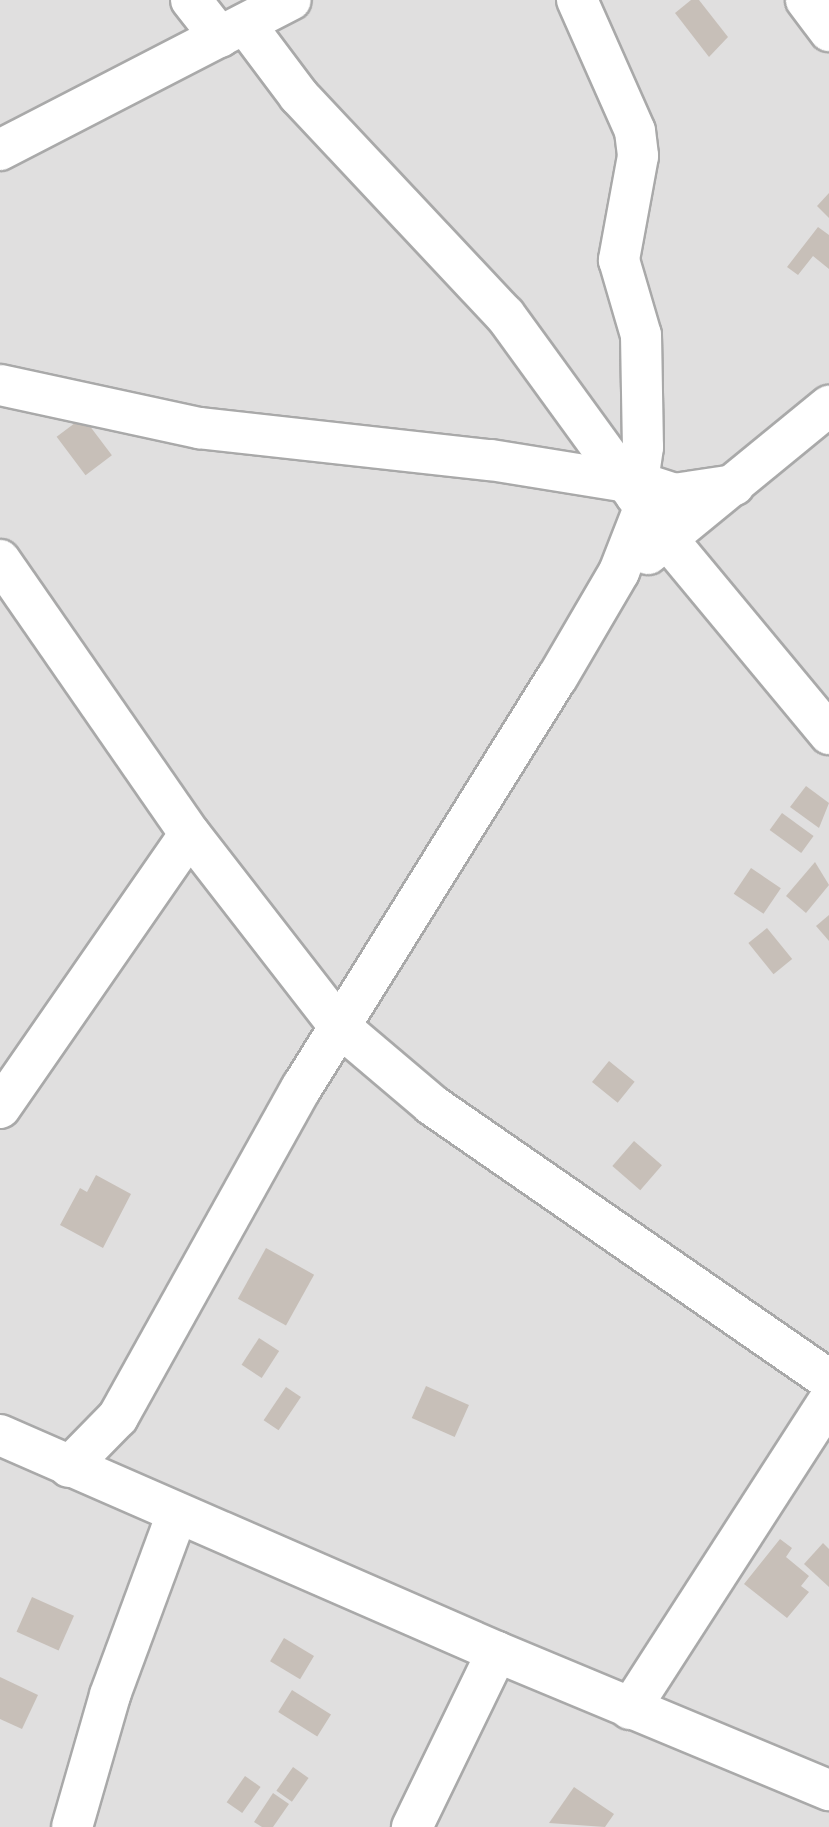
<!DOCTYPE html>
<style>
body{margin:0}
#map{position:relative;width:829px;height:1827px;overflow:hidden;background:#f2efe9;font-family:Lato,sans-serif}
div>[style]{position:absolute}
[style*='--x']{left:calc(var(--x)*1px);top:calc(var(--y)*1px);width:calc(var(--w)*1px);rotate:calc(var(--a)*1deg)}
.residential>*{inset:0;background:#e0dfdf;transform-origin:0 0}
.building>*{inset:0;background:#c7bfb8;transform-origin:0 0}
.roads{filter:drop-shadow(2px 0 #a9a9a9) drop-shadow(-2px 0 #a9a9a9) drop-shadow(0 2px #a9a9a9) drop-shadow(0 -2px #a9a9a9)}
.minor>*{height:40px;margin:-20px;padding:0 20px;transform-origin:20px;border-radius:20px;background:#fff}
span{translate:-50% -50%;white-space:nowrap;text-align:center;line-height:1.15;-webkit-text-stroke:9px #fff;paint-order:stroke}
</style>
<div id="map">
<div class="residential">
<div style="left:0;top:0;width:829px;height:1827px"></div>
</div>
<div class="building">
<div style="clip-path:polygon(691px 0,699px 0,728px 37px,709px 57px,675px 13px)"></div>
<div style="clip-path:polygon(829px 193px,829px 218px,817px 206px)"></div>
<div style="clip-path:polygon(818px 227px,829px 235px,829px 269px,813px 256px,798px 275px,787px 267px)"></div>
<div style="left:83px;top:417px;width:48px;height:33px;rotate:53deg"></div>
<div style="clip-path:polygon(806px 786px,829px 803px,819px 828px,790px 807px)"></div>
<div style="left:782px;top:813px;width:39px;height:21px;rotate:36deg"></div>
<div style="clip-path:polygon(815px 862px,829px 885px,806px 913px,786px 896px)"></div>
<div style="left:751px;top:868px;width:36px;height:31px;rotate:34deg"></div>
<div style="clip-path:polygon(829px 915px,829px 941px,816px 926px)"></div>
<div style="left:767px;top:928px;width:40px;height:24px;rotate:51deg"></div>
<div style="left:609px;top:1061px;width:33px;height:27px;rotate:39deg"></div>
<div style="left:634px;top:1141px;width:37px;height:33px;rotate:41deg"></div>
<div style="clip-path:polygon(96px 1175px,131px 1194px,103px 1248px,60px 1225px,80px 1188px,87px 1192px)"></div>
<div style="left:266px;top:1248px;width:55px;height:58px;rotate:29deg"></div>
<div style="left:259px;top:1338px;width:24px;height:32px;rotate:33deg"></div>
<div style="left:426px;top:1386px;width:47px;height:35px;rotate:24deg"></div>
<div style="left:286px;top:1387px;width:18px;height:40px;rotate:34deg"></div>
<div style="clip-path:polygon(780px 1539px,792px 1548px,786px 1557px,809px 1576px,801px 1586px,809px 1592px,787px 1618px,744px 1584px)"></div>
<div style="clip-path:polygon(823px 1543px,829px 1549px,829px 1587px,804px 1564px)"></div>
<div style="left:32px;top:1597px;width:46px;height:38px;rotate:24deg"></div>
<div style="left:284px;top:1638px;width:35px;height:27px;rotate:31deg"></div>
<div style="clip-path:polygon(0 1677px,38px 1695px,22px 1729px,0 1719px)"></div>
<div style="left:292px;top:1690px;width:46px;height:26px;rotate:32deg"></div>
<div style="left:293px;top:1767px;width:19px;height:29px;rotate:35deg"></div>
<div style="left:245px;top:1776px;width:19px;height:32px;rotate:35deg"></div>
<div style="clip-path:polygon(574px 1787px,614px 1814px,605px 1827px,549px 1823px)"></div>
<div style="clip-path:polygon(273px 1793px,289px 1804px,273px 1827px,262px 1827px,254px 1822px)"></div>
</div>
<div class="roads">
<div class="minor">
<div style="--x:191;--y:0;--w:47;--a:51.9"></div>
<div style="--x:577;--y:0;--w:143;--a:66.1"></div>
<div style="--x:635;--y:131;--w:25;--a:83"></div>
<div style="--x:638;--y:156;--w:106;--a:100.4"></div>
<div style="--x:619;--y:260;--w:78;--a:73.7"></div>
<div style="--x:641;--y:335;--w:112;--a:89"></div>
<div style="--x:643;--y:447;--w:49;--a:98.3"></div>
<div style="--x:806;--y:0;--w:39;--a:53"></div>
<div style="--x:245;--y:24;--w:90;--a:53.1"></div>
<div style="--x:299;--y:96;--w:301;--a:46.8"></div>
<div style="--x:505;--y:315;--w:279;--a:54"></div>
<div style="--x:669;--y:541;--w:251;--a:50.3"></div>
<div style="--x:0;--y:150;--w:327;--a:-27.3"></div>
<div style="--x:0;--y:385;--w:204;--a:12.2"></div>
<div style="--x:199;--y:428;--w:294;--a:6.3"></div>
<div style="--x:491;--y:460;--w:138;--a:9.2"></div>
<div style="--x:638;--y:482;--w:38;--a:18"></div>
<div style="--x:674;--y:494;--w:61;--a:-8.5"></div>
<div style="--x:648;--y:554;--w:234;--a:-39.3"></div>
<div style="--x:0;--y:560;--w:333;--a:55.3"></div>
<div style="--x:190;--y:834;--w:243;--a:52.2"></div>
<div style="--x:339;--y:1026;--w:122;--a:40.3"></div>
<div style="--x:432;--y:1105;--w:483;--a:34.7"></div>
<div style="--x:0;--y:1108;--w:333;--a:-55.3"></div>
<div style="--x:0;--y:1435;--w:542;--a:23.59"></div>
<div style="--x:497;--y:1652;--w:195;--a:115.9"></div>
<div style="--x:69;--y:1467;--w:70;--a:-45.6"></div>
<div style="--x:118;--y:1417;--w:378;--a:-60.9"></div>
<div style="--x:302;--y:1087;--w:482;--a:-58.1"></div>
<div style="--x:557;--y:678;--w:123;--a:-59.7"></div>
<div style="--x:619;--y:572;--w:69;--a:-68.7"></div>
<div style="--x:497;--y:1652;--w:360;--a:22.6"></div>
<div style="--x:630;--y:1709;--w:368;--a:-57.2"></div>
<div style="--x:72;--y:1827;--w:137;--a:-73.9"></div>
<div style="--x:110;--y:1695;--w:190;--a:-69.7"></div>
</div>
</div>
</div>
